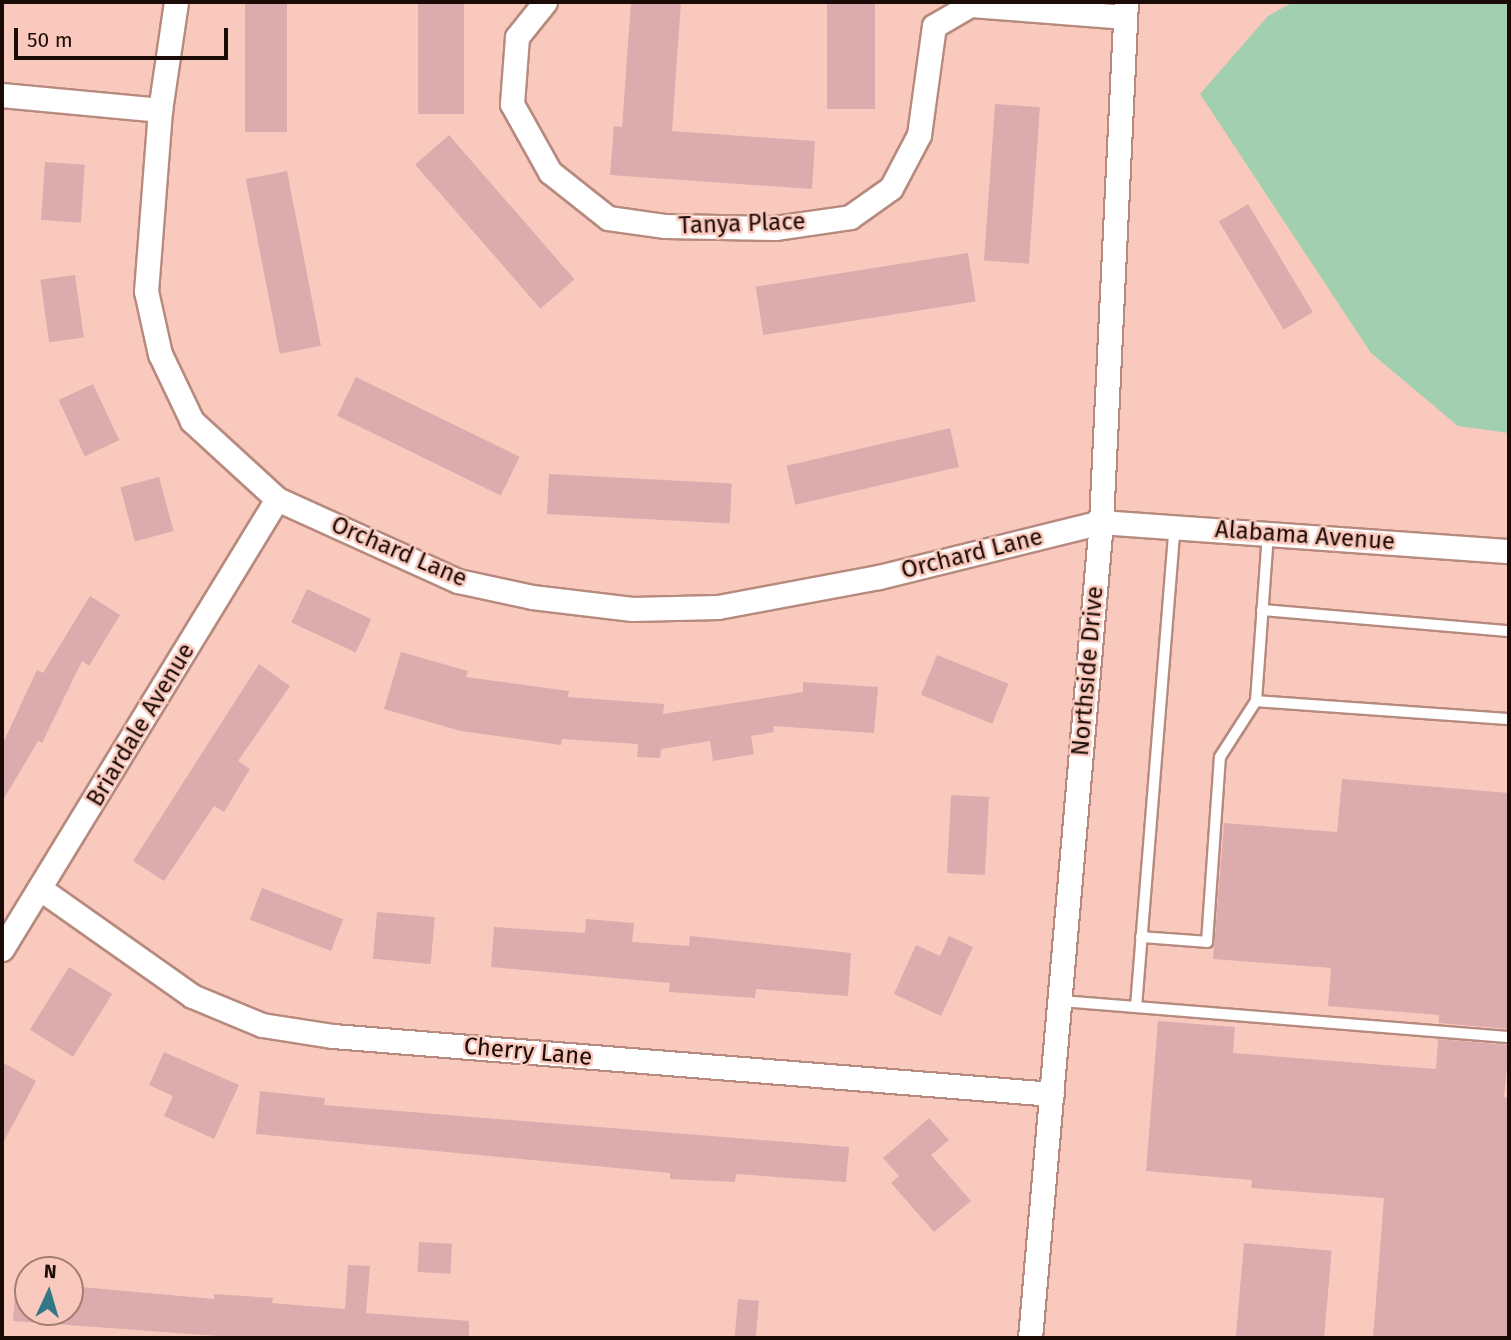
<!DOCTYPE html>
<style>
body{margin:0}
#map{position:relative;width:1511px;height:1340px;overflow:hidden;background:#fac9bd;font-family:"Fira Sans",sans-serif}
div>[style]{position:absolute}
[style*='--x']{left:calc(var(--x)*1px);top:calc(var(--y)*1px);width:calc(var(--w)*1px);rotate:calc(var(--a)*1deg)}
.green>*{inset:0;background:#a2cfaf}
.building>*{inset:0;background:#dcabae;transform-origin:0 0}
.roads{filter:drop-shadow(2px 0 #b78a7f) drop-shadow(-2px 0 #b78a7f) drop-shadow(0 2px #b78a7f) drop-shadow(0 -2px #b78a7f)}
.lane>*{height:10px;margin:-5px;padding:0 5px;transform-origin:5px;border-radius:5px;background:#fff}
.street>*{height:23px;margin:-11.5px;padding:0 11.5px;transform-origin:11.5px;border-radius:11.5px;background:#fff}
span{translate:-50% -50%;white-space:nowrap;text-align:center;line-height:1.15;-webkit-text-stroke:5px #fac9bd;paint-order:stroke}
.street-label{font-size:24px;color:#1b0b07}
.frame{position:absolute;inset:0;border:4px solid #1b0b07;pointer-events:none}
.north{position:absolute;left:14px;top:1256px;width:70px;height:70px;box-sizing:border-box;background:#fac9bd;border:2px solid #a17d74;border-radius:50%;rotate:4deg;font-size:19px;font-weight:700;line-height:28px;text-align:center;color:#1b0b07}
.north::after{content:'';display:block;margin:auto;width:24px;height:32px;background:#337887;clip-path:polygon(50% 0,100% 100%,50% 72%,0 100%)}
.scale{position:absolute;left:14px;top:28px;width:214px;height:32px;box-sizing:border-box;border:4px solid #1b0b07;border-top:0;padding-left:9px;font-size:21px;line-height:24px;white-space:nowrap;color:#1b0b07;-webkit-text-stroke:5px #fac9bd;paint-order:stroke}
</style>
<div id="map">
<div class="green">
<div style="clip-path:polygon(1293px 2px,1509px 2px,1509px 433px,1458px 426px,1371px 353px,1200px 94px,1268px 16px)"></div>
</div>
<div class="building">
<div style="left:245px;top:2px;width:42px;height:130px"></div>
<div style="left:418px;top:2px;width:46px;height:112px"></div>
<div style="clip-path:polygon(631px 2px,681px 2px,672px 131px,815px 141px,812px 189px,610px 175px,614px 126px,622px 127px)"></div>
<div style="left:827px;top:2px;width:48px;height:107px"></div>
<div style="left:995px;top:104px;width:45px;height:157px;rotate:4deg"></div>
<div style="left:449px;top:135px;width:191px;height:45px;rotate:49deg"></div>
<div style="left:45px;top:162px;width:40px;height:58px;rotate:4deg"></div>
<div style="left:287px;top:171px;width:178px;height:42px;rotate:79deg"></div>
<div style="left:1248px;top:204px;width:126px;height:34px;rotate:59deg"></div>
<div style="left:968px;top:253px;width:49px;height:215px;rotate:81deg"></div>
<div style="left:75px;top:275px;width:63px;height:35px;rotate:82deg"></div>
<div style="left:356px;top:377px;width:182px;height:43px;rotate:26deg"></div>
<div style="left:93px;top:384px;width:62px;height:38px;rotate:65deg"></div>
<div style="left:950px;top:428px;width:40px;height:168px;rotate:77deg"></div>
<div style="left:549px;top:474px;width:183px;height:40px;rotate:3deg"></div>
<div style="left:159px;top:477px;width:56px;height:40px;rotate:75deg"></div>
<div style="left:307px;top:589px;width:71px;height:37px;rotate:25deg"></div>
<div style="clip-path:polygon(90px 596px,120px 615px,89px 666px,82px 661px,42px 743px,38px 741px,2px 802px,2px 745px,37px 670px,43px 673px)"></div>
<div style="clip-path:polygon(401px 652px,468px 671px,466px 677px,569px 691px,568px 697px,664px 704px,663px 714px,803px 692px,803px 682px,878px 687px,874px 733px,773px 726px,774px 732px,751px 736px,754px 754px,713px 761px,710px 741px,661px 749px,660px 758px,637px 757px,638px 744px,562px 739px,561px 745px,461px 731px,384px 709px)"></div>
<div style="left:937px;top:655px;width:77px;height:43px;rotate:22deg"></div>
<div style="clip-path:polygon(259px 664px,290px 686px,238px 761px,250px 769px,224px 812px,214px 806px,164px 881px,133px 861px)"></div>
<div style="clip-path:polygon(1342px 779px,1509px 793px,1509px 1029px,1439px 1023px,1439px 1015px,1328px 1006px,1331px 968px,1213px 959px,1224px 823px,1337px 832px)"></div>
<div style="left:951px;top:795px;width:38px;height:78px;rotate:3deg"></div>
<div style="left:262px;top:888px;width:87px;height:34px;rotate:21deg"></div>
<div style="left:377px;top:912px;width:58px;height:47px;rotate:5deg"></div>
<div style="clip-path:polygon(586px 919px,634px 923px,632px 942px,689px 946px,690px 936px,851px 953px,848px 996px,756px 989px,755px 998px,669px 992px,670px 983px,491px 967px,494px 927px,585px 933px)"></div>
<div style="clip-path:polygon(949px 936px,973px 947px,941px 1016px,894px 994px,916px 945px,940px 956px)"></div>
<div style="left:69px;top:967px;width:51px;height:74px;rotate:32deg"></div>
<div style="clip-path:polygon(1158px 1021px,1235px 1027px,1233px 1053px,1436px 1069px,1438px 1039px,1509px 1045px,1504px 1097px,1509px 1098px,1509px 1338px,1373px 1338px,1384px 1198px,1251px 1188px,1252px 1180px,1146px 1171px)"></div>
<div style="clip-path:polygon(164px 1052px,239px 1085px,214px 1139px,164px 1116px,173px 1096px,149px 1085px)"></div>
<div style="clip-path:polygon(2px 1062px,36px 1081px,2px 1145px)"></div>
<div style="clip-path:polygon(260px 1091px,325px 1098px,324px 1105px,849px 1147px,846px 1182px,736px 1174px,735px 1182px,670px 1179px,670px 1173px,256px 1134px)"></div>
<div style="clip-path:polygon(929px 1118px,949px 1140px,931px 1155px,971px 1201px,934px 1232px,891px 1183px,899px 1176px,883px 1158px)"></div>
<div style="left:419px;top:1242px;width:33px;height:30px;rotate:3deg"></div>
<div style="left:1244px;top:1243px;width:88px;height:95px;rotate:5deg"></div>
<div style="clip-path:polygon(348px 1265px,370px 1266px,366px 1313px,469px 1321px,469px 1338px,246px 1338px,13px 1321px,16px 1282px,28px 1283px,28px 1312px,70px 1312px,70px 1286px,214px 1299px,214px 1294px,273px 1298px,272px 1303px,345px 1309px)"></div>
<div style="left:738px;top:1299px;width:21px;height:39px;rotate:5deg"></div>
</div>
<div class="roads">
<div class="lane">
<div style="--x:1262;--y:610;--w:248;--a:4.9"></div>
<div style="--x:1256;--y:701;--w:254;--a:4.1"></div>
<div style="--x:1141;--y:937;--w:66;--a:4.3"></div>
<div style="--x:1207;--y:942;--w:185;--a:-86"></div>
<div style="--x:1220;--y:757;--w:67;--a:-57.3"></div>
<div style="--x:1256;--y:701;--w:167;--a:-85.9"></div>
<div style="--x:1060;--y:1001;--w:450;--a:4.6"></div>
<div style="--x:1136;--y:1007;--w:482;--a:-85.4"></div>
</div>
<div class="street">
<div style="--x:176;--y:2;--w:109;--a:98.4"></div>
<div style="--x:160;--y:110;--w:182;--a:94.4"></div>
<div style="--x:146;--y:291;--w:65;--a:77.5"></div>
<div style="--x:160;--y:354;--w:74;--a:64.5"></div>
<div style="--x:192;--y:421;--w:115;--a:42.5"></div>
<div style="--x:277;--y:499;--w:199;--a:24.4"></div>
<div style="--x:458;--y:581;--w:76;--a:12.2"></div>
<div style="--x:532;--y:597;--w:101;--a:6.8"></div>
<div style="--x:632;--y:609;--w:86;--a:-1.3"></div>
<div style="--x:718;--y:607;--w:164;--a:-10.6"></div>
<div style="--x:879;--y:577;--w:229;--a:-13.9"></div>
<div style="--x:1101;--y:522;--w:409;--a:4.1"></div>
<div style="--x:545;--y:2;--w:45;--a:128.7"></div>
<div style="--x:517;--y:37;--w:67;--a:94.3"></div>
<div style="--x:512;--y:104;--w:78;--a:60.8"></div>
<div style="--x:550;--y:172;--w:74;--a:38.4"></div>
<div style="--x:608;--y:218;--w:58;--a:8"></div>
<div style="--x:665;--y:226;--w:110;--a:1"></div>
<div style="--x:775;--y:228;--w:76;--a:-8.3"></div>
<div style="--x:850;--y:217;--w:50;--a:-35.3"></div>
<div style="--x:891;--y:188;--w:60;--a:-62.2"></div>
<div style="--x:919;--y:135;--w:110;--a:-82.2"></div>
<div style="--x:934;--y:26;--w:42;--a:-30.3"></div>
<div style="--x:970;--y:5;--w:155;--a:4.4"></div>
<div style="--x:2;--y:95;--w:159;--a:5.4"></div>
<div style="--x:42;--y:890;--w:184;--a:35.2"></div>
<div style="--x:192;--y:996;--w:76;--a:22.5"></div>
<div style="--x:262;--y:1025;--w:72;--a:8.8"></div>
<div style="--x:333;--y:1036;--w:721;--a:4.61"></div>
<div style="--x:2;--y:949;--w:527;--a:-58.57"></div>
<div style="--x:1030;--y:1338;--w:819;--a:-85.03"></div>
<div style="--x:1101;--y:522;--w:521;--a:-87.25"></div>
</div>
</div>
<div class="street-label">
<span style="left:742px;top:224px;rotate:-2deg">Tanya Place</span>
<span style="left:1305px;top:536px;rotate:4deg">Alabama Avenue</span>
<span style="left:399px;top:552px;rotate:23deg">Orchard Lane</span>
<span style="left:972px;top:554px;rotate:-14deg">Orchard Lane</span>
<span style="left:1088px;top:671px;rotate:-85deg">Northside Drive</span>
<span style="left:141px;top:725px;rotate:-59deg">Briardale Avenue</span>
<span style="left:528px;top:1052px;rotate:5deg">Cherry Lane</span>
</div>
<div class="frame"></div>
<div class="north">N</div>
<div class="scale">50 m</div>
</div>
